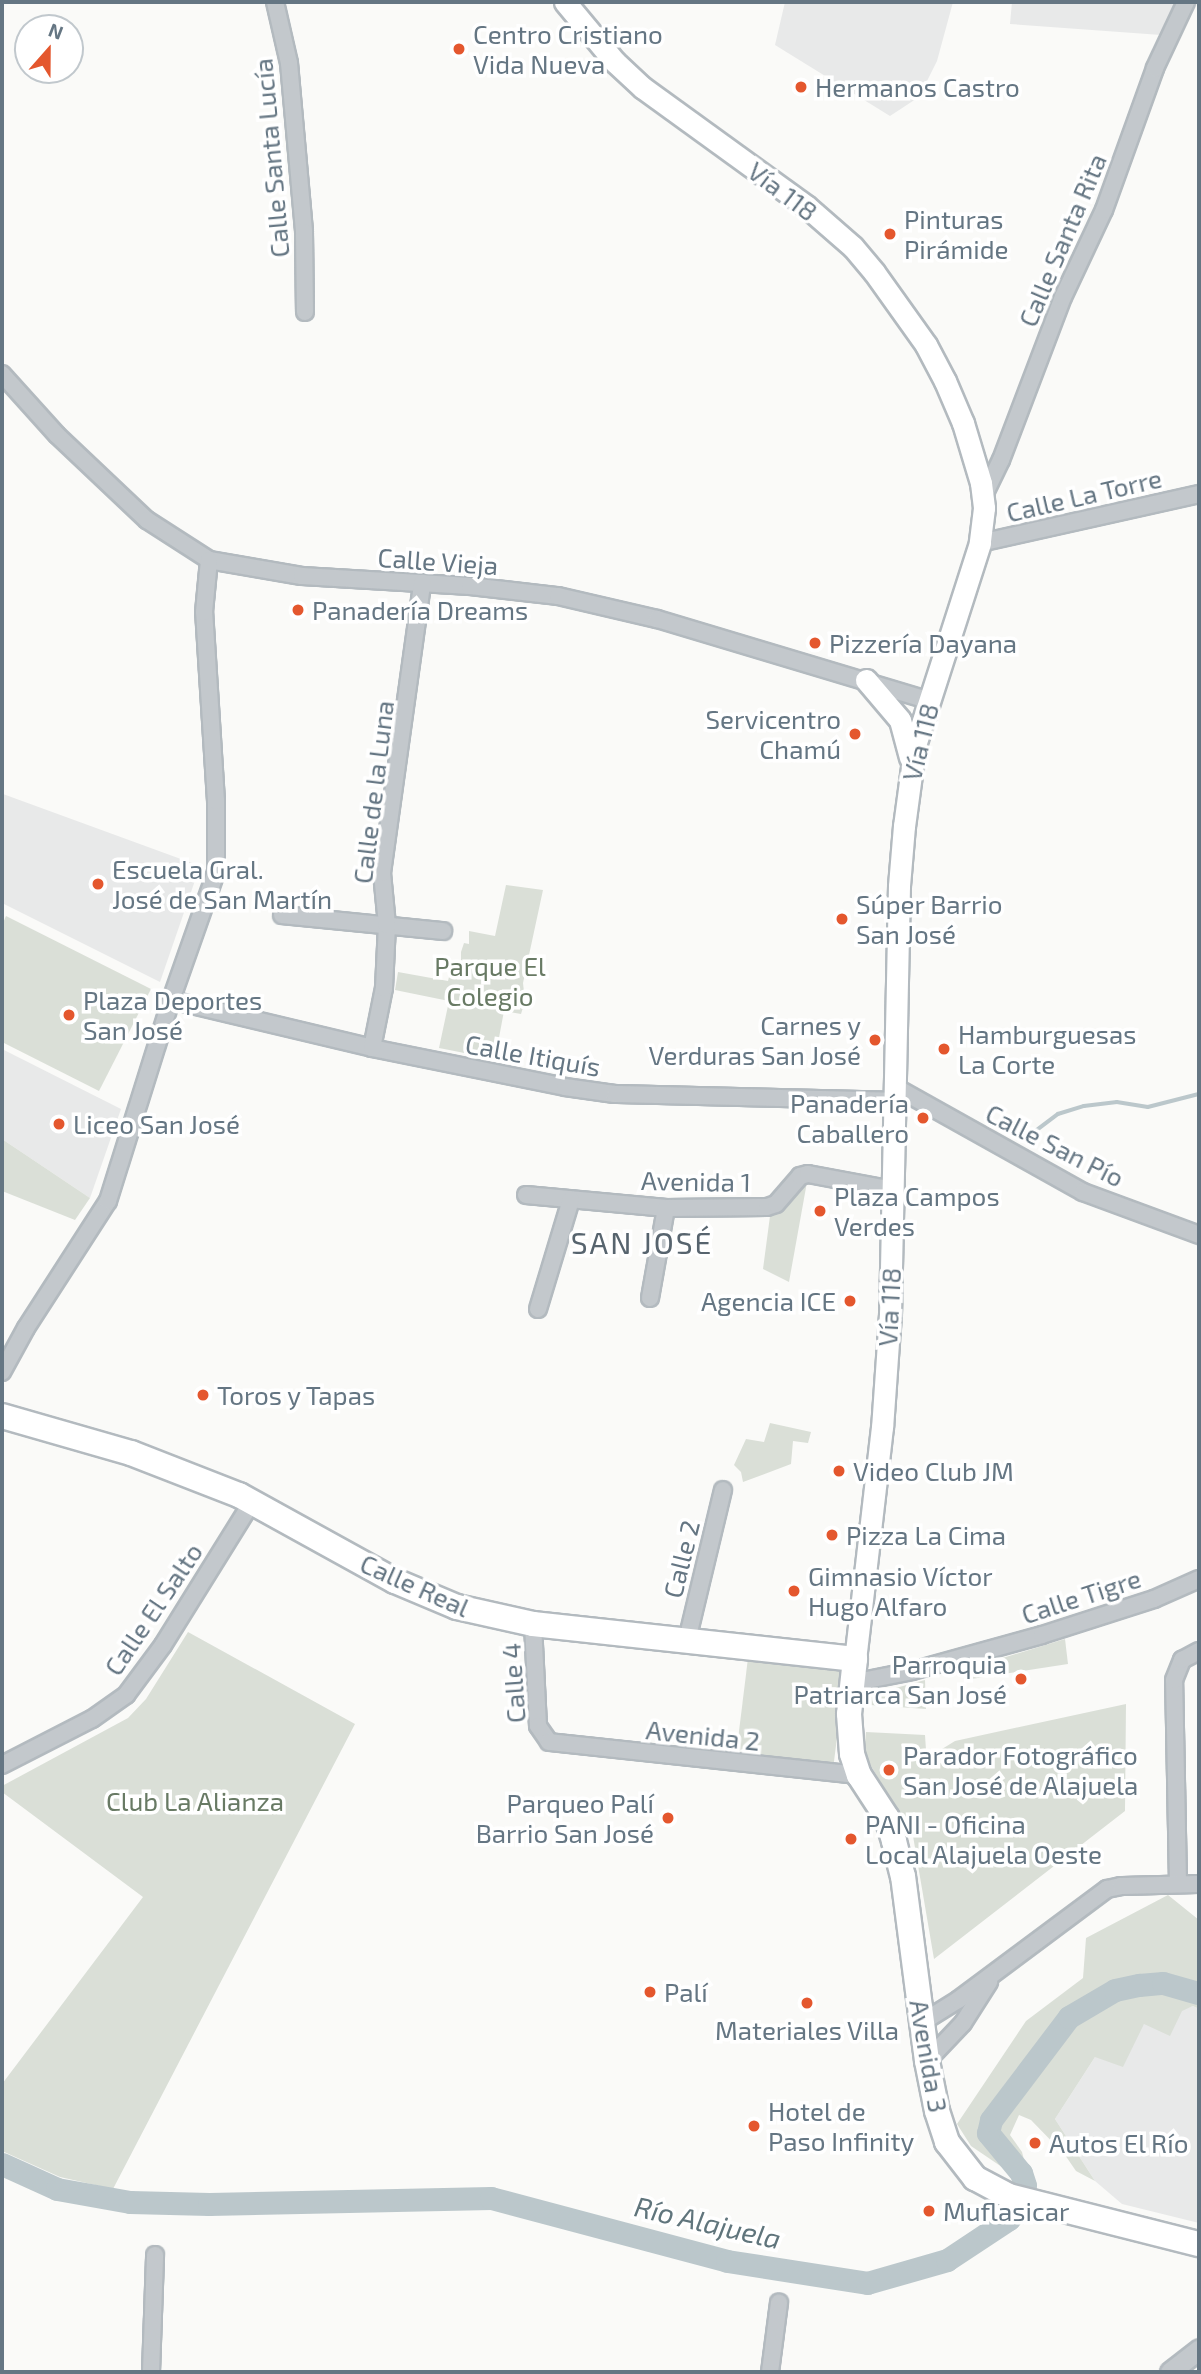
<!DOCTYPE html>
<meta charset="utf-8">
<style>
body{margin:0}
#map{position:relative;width:1201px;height:2374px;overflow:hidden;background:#fafaf8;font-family:"Exo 2",sans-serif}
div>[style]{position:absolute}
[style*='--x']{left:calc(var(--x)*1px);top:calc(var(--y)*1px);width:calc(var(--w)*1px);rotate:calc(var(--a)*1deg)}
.built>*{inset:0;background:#e8e9e9}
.green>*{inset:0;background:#dadfd7;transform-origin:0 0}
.stream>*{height:3.5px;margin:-1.75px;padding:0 1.75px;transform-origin:1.75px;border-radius:1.75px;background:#bbc7cb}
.river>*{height:23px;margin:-11.5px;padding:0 11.5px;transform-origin:11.5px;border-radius:11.5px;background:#bbc7cb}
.roads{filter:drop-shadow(2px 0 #b3babf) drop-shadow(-2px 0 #b3babf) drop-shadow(0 2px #b3babf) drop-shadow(0 -2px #b3babf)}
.minor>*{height:16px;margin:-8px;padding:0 8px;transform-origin:8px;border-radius:8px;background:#c3c8cc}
.tertiary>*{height:19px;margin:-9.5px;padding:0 9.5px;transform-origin:9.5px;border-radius:9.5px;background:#c3c8cc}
.secondary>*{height:21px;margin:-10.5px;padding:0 10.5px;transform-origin:10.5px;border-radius:10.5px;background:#fff}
.primary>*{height:24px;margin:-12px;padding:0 12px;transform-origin:12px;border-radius:12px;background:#fff}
.dots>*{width:19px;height:19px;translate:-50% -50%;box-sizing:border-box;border:4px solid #fff;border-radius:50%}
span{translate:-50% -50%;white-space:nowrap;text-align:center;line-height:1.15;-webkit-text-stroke:7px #fff;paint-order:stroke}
.poi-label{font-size:26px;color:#657683}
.left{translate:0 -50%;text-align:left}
.right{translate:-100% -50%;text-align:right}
.street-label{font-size:26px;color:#657683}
.park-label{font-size:26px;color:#687a64}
.water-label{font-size:28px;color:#60757c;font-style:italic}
.quarter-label{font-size:30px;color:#57646e;letter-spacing:2px}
.frame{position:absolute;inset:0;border:4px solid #657683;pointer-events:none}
.north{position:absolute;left:14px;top:14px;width:70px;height:70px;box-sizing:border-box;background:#fff;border:2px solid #c1c8cd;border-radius:50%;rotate:21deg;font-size:19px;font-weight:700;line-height:28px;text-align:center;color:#657683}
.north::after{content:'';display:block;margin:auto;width:24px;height:32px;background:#e4572e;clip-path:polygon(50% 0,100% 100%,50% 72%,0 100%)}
</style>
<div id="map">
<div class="built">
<div style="clip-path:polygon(785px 2px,953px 2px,937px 61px,919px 97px,890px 116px,775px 45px)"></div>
<div style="clip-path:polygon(1012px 2px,1175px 2px,1161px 35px,1010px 24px)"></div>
<div style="clip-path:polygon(3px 794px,200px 866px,160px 982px,2px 903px)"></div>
<div style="clip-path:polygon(2px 1049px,121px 1109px,90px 1198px,2px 1139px)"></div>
<div style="clip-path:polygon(1193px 2006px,1199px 2009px,1199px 2223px,1122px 2204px,1095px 2181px,1055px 2119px,1095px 2057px,1144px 2024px)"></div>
</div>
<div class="green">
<div style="clip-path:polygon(506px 885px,543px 890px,523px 983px,525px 1001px,521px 1014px,504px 1011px,495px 1059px,439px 1048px,449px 1001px,395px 990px,398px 972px,448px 981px,451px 969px,461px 965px,461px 952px,464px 943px,469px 944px,469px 931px,495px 936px)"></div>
<div style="clip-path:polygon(6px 916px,151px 989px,99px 1091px,2px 1042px,2px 925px)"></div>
<div style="clip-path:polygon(2px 1139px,90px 1198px,75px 1220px,2px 1191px)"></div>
<div style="clip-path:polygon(807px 1182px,789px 1282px,763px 1269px,770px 1216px,783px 1211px,801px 1184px)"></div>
<div style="clip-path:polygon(770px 1423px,811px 1432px,808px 1443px,793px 1441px,791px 1464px,743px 1482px,741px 1472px,734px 1465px,746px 1439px,764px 1442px)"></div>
<div style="clip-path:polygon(188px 1632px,355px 1724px,113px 2189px,60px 2177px,2px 2151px,2px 2084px,143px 1897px,2px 1792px,2px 1786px,128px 1718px,146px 1699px)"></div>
<div style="clip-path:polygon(1065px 1639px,1068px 1664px,971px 1679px,970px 1668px)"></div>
<div style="left:748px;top:1658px;width:98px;height:97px;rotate:7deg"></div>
<div style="clip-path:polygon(925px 1680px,926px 1709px,870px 1705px,870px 1695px)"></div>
<div style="clip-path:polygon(1126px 1704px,1125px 1811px,934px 1959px,913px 1836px,868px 1761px,864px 1751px,866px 1732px,925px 1735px,927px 1765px,942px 1763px,942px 1749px,955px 1741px)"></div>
<div style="clip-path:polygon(1168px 1895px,1199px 1920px,1199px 2009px,1193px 2006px,1182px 2011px,1170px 2036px,1144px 2024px,1123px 2067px,1095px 2057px,1055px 2119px,1095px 2181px,1076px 2171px,1065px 2155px,1031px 2120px,1019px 2115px,1010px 2135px,1022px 2152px,1031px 2187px,971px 2146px,957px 2124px,1026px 2021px,1083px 1978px,1086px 1938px)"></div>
</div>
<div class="stream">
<div style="--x:1025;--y:1139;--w:41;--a:-37.1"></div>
<div style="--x:1058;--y:1114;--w:27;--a:-17"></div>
<div style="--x:1084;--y:1106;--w:33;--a:-7"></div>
<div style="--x:1117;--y:1102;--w:31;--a:9"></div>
<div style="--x:1148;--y:1107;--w:53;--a:-14.3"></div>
</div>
<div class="river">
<div style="--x:2;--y:2164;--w:60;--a:24.4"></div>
<div style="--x:57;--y:2189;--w:74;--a:10.1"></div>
<div style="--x:130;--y:2202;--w:79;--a:1.5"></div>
<div style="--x:209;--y:2204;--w:282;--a:-1.2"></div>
<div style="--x:491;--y:2198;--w:244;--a:14.9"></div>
<div style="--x:727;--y:2261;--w:142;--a:8.9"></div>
<div style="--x:867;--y:2283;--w:83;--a:-16"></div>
<div style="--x:947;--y:2260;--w:74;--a:-33.5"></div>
<div style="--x:1009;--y:2219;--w:13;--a:-51"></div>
<div style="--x:1017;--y:2209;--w:25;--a:-72"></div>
<div style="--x:1025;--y:2185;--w:13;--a:-108"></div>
<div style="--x:1021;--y:2173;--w:52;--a:-129.5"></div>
<div style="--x:988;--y:2133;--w:13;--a:-77"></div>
<div style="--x:991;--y:2120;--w:129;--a:-52.9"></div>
<div style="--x:1069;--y:2017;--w:53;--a:-30.4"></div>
<div style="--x:1115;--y:1990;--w:25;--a:-12"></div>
<div style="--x:1139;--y:1985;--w:24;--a:-5"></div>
<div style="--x:1163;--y:1983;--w:37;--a:16"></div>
</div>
<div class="roads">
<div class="minor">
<div style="--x:275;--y:2;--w:63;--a:77.1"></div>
<div style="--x:289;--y:63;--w:170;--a:84.9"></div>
<div style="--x:304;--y:232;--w:80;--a:89.3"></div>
<div style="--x:2;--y:374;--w:82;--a:48"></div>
<div style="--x:57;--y:435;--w:124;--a:43.4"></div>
<div style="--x:147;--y:520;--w:74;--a:32.8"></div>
<div style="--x:209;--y:560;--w:94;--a:9.8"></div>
<div style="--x:302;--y:576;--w:168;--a:3.4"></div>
<div style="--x:470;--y:586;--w:89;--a:6.5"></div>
<div style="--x:558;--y:596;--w:102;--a:13.1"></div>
<div style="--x:657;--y:619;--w:285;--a:16.7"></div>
<div style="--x:983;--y:497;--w:41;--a:-64.1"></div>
<div style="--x:1001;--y:460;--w:174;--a:-69.2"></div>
<div style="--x:1063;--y:297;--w:96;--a:-64.8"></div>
<div style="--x:1104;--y:210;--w:151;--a:-70.2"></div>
<div style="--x:1155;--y:68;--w:73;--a:-64.8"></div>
<div style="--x:980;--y:543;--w:224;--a:-12.6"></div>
<div style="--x:282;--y:915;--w:162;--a:5.7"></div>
<div style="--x:171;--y:1000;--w:207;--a:13.4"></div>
<div style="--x:372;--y:1048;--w:197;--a:11.4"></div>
<div style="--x:565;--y:1087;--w:50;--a:8"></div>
<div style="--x:615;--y:1094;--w:279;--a:1.4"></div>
<div style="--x:372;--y:1048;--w:61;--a:-78.7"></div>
<div style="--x:384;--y:988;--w:63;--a:-87.3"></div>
<div style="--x:387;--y:925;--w:52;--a:-95.5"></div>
<div style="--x:382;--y:873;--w:293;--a:-82.1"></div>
<div style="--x:895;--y:1087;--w:215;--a:29.2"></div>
<div style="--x:1083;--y:1192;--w:124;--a:20.3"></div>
<div style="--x:526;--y:1195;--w:141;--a:5.3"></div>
<div style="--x:666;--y:1208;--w:101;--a:-0.6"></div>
<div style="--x:767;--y:1207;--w:9;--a:-18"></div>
<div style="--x:776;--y:1204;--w:37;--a:-49"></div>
<div style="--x:800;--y:1176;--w:8;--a:-14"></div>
<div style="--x:808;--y:1174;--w:86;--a:10.7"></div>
<div style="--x:650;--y:1298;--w:91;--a:-79.9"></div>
<div style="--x:538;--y:1309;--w:114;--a:-73.2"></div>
<div style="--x:2;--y:1372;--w:50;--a:-61.4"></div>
<div style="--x:26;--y:1328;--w:151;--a:-57.2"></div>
<div style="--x:108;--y:1201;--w:211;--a:-72.6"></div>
<div style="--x:171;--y:1000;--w:136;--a:-70.6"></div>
<div style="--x:216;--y:872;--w:71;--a:-90"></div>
<div style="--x:216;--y:801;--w:189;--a:-93.6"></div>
<div style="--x:204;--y:612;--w:52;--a:-84.5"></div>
<div style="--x:533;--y:1624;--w:102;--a:87.2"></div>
<div style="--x:538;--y:1726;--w:19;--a:55"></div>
<div style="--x:549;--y:1742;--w:312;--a:6.1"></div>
<div style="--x:687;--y:1640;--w:154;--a:-76.5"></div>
<div style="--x:852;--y:1683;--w:61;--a:-11.3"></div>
<div style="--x:912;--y:1671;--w:135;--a:-15.5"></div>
<div style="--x:1042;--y:1635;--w:118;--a:-17.8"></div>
<div style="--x:1154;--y:1599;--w:49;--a:-24"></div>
<div style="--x:2;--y:1765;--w:101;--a:-27.1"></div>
<div style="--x:92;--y:1719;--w:42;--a:-35.2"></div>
<div style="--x:126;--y:1695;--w:62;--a:-53.5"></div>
<div style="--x:163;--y:1645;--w:168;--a:-58.1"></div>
<div style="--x:1178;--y:1883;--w:203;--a:-91.1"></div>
<div style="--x:1174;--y:1680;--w:22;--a:-68"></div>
<div style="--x:1182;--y:1660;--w:19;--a:-28"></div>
<div style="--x:921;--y:2023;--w:44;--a:-31.9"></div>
<div style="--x:958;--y:2000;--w:186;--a:-36.7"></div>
<div style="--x:1107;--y:1889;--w:14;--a:-12"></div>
<div style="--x:1121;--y:1886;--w:78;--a:-1.5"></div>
<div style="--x:927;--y:2061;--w:52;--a:-46.5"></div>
<div style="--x:963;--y:2023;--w:49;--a:-57.6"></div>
<div style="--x:151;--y:2372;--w:117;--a:-88"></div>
<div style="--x:770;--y:2372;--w:70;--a:-82.6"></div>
</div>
<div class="tertiary">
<div style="--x:1170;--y:2372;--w:37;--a:-38"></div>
</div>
<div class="secondary">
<div style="--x:565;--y:2;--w:78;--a:50.2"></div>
<div style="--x:615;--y:62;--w:38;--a:43"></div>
<div style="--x:643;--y:88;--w:201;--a:35.9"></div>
<div style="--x:806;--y:206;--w:62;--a:41.1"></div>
<div style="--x:853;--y:247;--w:33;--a:50"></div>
<div style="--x:874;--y:272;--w:90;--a:54.5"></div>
<div style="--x:926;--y:345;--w:41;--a:62.2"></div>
<div style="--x:945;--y:381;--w:46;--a:66.8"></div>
<div style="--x:963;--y:423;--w:63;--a:73.3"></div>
<div style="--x:981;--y:483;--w:25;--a:83"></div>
<div style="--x:984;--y:508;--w:35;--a:97"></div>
<div style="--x:980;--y:543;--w:212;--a:107.8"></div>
<div style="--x:915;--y:745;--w:82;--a:97.7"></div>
<div style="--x:904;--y:826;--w:60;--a:94.8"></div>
<div style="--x:899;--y:886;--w:428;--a:91.2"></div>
<div style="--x:890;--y:1314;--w:113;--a:94"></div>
<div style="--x:882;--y:1427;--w:234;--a:96.6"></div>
<div style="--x:866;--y:680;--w:52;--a:49.6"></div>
<div style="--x:900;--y:720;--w:39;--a:75"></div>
</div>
<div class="primary">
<div style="--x:2;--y:1416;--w:134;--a:16"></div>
<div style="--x:131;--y:1453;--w:116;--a:21.3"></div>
<div style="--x:239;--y:1495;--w:178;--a:28.9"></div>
<div style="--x:395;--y:1581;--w:67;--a:22.8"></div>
<div style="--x:457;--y:1607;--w:78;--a:12.6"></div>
<div style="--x:533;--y:1624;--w:324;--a:6.2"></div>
<div style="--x:855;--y:1659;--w:55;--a:96.2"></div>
<div style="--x:849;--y:1714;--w:40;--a:85.7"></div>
<div style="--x:852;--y:1754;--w:22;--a:72"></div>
<div style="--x:859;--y:1775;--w:51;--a:56.9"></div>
<div style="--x:887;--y:1818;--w:24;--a:73"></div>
<div style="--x:894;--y:1841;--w:36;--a:76"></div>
<div style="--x:903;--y:1876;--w:187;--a:82.6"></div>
<div style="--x:927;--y:2061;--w:51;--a:78.7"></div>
<div style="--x:937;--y:2111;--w:33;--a:72"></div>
<div style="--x:947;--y:2142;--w:46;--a:52.1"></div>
<div style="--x:975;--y:2178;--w:38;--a:28"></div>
<div style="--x:1009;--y:2196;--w:196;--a:14.2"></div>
</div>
</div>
<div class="dots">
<div style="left:459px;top:49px;background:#e4572e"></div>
<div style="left:801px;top:87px;background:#e4572e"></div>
<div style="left:890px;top:234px;background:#e4572e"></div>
<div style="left:298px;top:610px;background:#e4572e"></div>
<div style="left:815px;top:643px;background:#e4572e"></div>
<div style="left:855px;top:734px;background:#e4572e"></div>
<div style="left:98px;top:884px;background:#e4572e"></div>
<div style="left:842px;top:919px;background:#e4572e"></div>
<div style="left:69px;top:1015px;background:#e4572e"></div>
<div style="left:875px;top:1040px;background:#e4572e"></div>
<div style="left:944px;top:1049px;background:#e4572e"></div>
<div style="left:923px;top:1118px;background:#e4572e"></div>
<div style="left:59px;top:1124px;background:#e4572e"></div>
<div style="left:820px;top:1211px;background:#e4572e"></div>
<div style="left:850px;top:1301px;background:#e4572e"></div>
<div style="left:203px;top:1395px;background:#e4572e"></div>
<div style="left:839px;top:1471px;background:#e4572e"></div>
<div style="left:832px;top:1535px;background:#e4572e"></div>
<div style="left:794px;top:1591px;background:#e4572e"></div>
<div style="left:1021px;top:1679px;background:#e4572e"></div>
<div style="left:889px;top:1770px;background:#e4572e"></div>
<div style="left:668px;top:1818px;background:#e4572e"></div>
<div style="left:851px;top:1839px;background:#e4572e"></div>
<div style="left:650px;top:1992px;background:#e4572e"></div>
<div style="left:807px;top:2003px;background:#e4572e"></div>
<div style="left:754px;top:2126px;background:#e4572e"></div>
<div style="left:1035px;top:2143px;background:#e4572e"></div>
<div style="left:929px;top:2211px;background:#e4572e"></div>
</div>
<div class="poi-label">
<span class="left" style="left:473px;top:49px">Centro Cristiano<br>Vida Nueva</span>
<span class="left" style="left:815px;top:87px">Hermanos Castro</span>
<span class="left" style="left:904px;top:234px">Pinturas<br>Pirámide</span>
<span class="left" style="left:312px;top:610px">Panadería Dreams</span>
<span class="left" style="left:829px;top:643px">Pizzería Dayana</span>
<span class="right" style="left:841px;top:734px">Servicentro<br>Chamú</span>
<span class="left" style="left:112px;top:884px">Escuela Gral.<br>José de San Martín</span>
<span class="left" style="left:856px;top:919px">Súper Barrio<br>San José</span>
<span class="left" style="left:83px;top:1015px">Plaza Deportes<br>San José</span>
<span class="right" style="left:861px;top:1040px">Carnes y<br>Verduras San José</span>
<span class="left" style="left:958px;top:1049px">Hamburguesas<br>La Corte</span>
<span class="right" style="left:909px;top:1118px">Panadería<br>Caballero</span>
<span class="left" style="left:73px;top:1124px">Liceo San José</span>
<span class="left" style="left:834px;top:1211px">Plaza Campos<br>Verdes</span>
<span class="right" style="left:836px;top:1301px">Agencia ICE</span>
<span class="left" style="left:217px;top:1395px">Toros y Tapas</span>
<span class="left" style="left:853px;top:1471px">Video Club JM</span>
<span class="left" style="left:846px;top:1535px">Pizza La Cima</span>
<span class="left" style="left:808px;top:1591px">Gimnasio Víctor<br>Hugo Alfaro</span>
<span class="right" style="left:1007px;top:1679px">Parroquia<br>Patriarca San José</span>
<span class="left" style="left:903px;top:1770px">Parador Fotográfico<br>San José de Alajuela</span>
<span class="right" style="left:654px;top:1818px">Parqueo Palí<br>Barrio San José</span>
<span class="left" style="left:865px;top:1839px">PANI - Oficina<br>Local Alajuela Oeste</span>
<span class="left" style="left:664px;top:1992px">Palí</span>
<span style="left:807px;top:2030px">Materiales Villa</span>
<span class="left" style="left:768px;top:2126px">Hotel de<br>Paso Infinity</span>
<span class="left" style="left:1049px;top:2143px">Autos El Río</span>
<span class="left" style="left:943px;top:2211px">Muflasicar</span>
</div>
<div class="street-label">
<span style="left:271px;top:158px;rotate:-95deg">Calle Santa Lucía</span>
<span style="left:783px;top:191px;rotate:37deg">Vía 118</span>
<span style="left:1062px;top:240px;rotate:-67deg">Calle Santa Rita</span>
<span style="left:1084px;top:495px;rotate:-13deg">Calle La Torre</span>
<span style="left:438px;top:561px;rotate:4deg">Calle Vieja</span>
<span style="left:920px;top:742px;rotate:-76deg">Vía 118</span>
<span style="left:373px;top:792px;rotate:-83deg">Calle de la Luna</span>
<span style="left:533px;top:1055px;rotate:10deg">Calle Itiquís</span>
<span style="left:1055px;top:1145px;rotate:27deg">Calle San Pío</span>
<span style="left:696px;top:1181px;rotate:1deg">Avenida 1</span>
<span style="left:889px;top:1307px;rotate:-87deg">Vía 118</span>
<span style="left:681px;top:1559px;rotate:-76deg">Calle 2</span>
<span style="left:415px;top:1585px;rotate:24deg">Calle Real</span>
<span style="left:1081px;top:1596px;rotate:-18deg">Calle Tigre</span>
<span style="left:153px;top:1609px;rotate:-56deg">Calle El Salto</span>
<span style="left:513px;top:1683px;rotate:-94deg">Calle 4</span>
<span style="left:703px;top:1735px;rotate:6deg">Avenida 2</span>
<span style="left:929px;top:2056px;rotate:80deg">Avenida 3</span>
</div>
<div class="park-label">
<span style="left:490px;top:981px">Parque El<br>Colegio</span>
<span style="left:195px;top:1801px">Club La Alianza</span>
</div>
<div class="water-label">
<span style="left:708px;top:2222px;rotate:13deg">Río Alajuela</span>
</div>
<div class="quarter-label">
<span style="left:642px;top:1242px">SAN JOSÉ</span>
</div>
<div class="frame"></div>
<div class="north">N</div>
</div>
